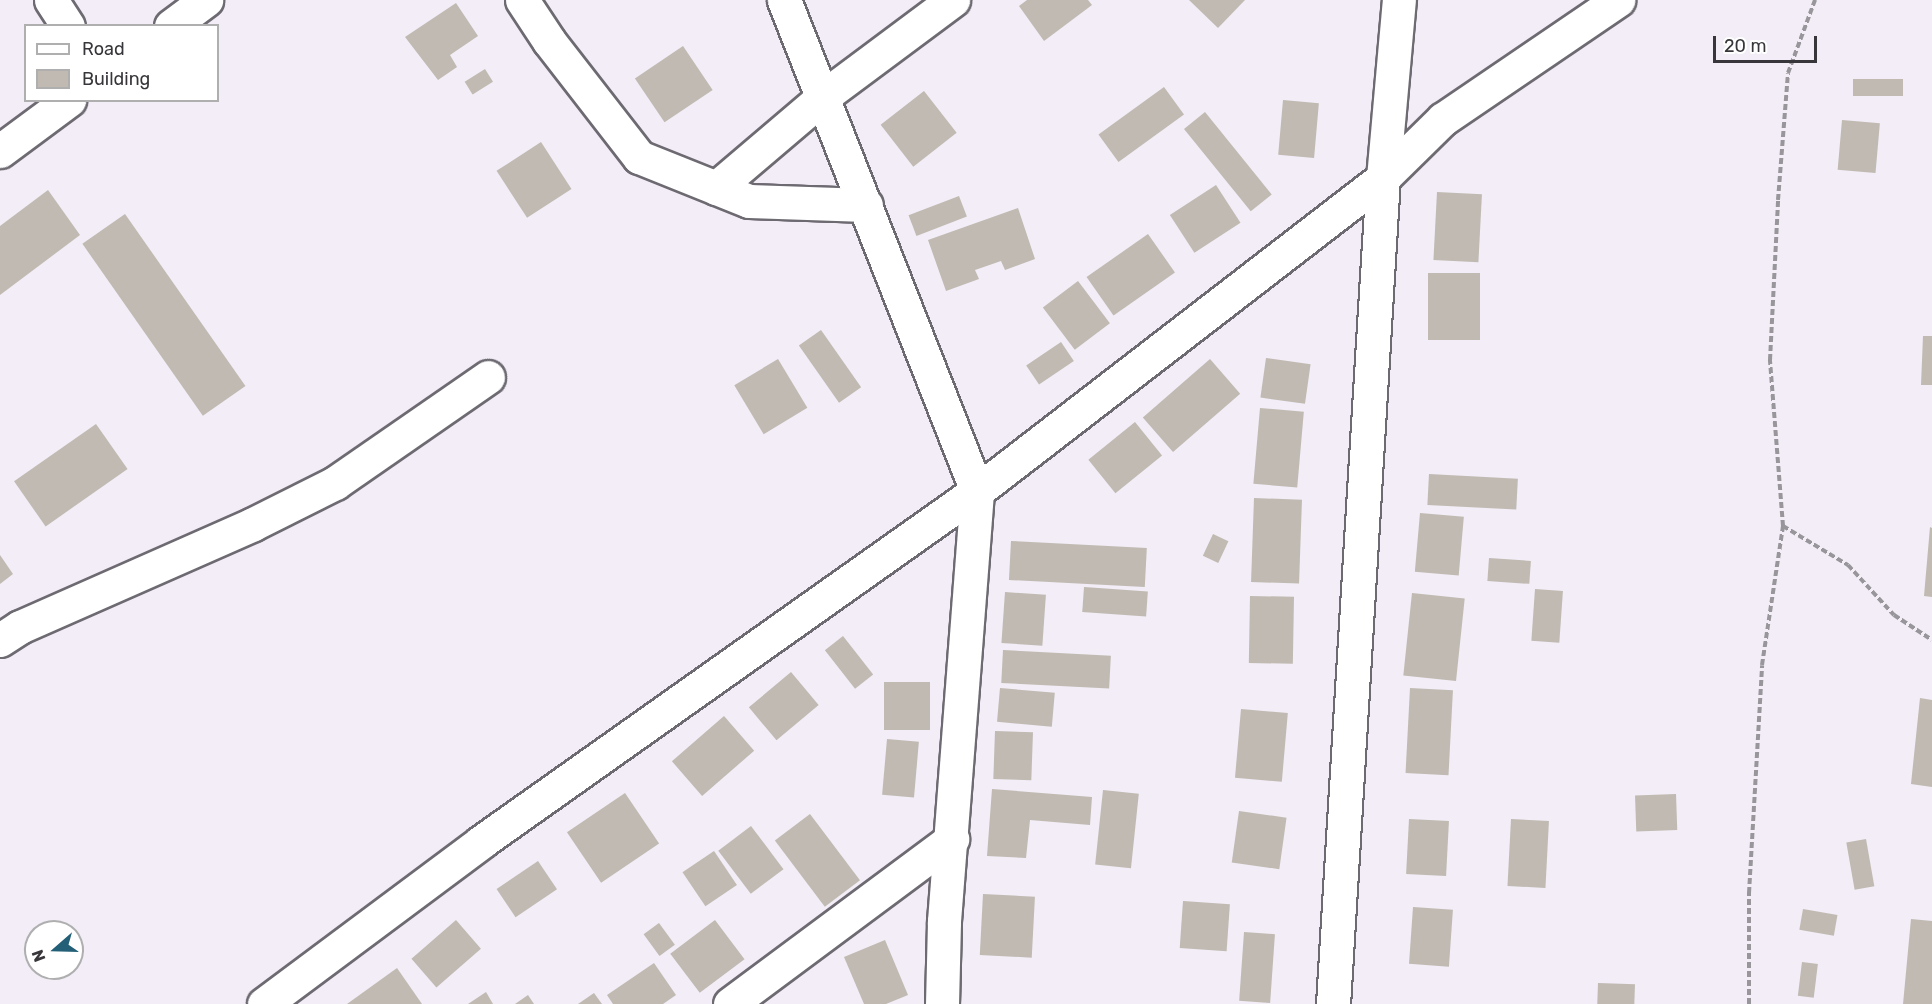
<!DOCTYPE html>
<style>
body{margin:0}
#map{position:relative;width:1932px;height:1004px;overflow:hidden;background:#f2edf6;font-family:Rubik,sans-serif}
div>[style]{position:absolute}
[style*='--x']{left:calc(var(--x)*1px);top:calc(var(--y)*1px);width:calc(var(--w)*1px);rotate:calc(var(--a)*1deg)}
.building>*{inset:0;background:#c0bab2;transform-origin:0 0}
.path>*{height:4px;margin-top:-2px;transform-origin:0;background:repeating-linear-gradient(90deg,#98959b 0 6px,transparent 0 9px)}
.roads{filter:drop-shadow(2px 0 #6e6a72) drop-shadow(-2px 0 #6e6a72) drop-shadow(0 2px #6e6a72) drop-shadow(0 -2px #6e6a72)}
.minor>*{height:33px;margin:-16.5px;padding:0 16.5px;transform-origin:16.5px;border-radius:16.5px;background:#fff}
span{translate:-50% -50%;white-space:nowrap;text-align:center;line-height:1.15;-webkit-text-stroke:5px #fff;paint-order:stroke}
.legend{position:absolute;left:24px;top:24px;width:195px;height:78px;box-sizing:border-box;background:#fff;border:2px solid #afafb0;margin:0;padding:8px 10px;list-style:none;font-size:18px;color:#38363a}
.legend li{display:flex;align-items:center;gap:12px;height:30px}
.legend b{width:30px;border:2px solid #afafb0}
.north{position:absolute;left:24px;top:920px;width:60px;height:60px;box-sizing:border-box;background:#fff;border:2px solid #afafb0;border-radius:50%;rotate:250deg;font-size:16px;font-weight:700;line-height:24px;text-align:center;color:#38363a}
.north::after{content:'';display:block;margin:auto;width:21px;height:27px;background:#236077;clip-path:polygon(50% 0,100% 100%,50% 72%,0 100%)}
.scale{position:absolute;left:1713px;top:36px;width:104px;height:27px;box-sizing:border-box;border:3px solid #38363a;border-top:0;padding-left:8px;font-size:18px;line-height:21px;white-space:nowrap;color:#38363a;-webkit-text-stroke:4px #fff;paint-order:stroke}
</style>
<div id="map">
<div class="building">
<div style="clip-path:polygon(1027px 0,1088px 0,1092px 5px,1044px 41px,1019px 6px)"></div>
<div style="clip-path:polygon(1189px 0,1245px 0,1218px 28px)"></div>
<div style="clip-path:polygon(456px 3px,478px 36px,450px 55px,457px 67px,438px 80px,405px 37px)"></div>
<div style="left:683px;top:46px;width:53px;height:58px;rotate:56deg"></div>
<div style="left:485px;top:69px;width:15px;height:24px;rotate:58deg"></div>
<div style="left:1853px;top:79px;width:50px;height:17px"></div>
<div style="left:1164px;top:87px;width:34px;height:81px;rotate:54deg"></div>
<div style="left:924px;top:91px;width:53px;height:55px;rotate:52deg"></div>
<div style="left:1283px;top:100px;width:36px;height:55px;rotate:5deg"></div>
<div style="left:1205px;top:112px;width:106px;height:27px;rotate:51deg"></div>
<div style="left:1842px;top:120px;width:38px;height:50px;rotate:5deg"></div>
<div style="left:541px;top:142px;width:56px;height:53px;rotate:57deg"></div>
<div style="left:1216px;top:185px;width:45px;height:55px;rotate:57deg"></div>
<div style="clip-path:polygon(48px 190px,80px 235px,0 295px,0 226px)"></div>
<div style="left:1437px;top:192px;width:45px;height:68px;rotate:3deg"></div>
<div style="left:959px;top:196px;width:22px;height:54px;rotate:69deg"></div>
<div style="clip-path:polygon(1018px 208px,1035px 259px,1005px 270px,1001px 261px,975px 270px,979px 279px,946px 291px,928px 240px)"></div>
<div style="left:125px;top:214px;width:210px;height:52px;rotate:55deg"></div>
<div style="left:1148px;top:234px;width:47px;height:75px;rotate:55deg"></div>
<div style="left:1428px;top:273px;width:52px;height:67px"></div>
<div style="left:1078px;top:281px;width:53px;height:44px;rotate:53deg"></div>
<div style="left:821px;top:330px;width:70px;height:27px;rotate:55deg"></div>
<div style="clip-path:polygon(1923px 336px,1932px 336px,1932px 385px,1921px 385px)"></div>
<div style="left:1061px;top:342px;width:23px;height:42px;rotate:56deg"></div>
<div style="left:1266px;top:358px;width:45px;height:40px;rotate:8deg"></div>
<div style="left:778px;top:359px;width:57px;height:51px;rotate:59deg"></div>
<div style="left:1210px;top:359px;width:46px;height:89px;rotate:49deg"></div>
<div style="left:1260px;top:408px;width:44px;height:76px;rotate:5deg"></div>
<div style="left:1135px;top:422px;width:43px;height:60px;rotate:51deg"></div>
<div style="left:96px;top:424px;width:55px;height:100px;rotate:55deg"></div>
<div style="left:1429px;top:474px;width:89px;height:31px;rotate:3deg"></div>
<div style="left:1254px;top:498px;width:48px;height:84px;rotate:2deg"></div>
<div style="left:1420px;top:513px;width:44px;height:59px;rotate:5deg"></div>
<div style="clip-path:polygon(1930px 527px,1932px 528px,1932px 597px,1924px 596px)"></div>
<div style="left:1213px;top:534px;width:17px;height:24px;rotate:25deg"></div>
<div style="left:1011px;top:541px;width:136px;height:39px;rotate:3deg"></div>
<div style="clip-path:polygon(0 555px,13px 574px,0 584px)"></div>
<div style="left:1489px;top:558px;width:42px;height:23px;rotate:4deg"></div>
<div style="left:1084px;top:587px;width:64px;height:25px;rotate:4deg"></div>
<div style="left:1535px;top:589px;width:28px;height:52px;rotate:4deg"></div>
<div style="left:1005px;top:592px;width:41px;height:51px;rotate:4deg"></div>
<div style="left:1412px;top:593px;width:53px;height:83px;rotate:6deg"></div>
<div style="left:1250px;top:596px;width:44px;height:67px;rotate:1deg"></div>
<div style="left:843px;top:636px;width:49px;height:23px;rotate:52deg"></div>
<div style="left:1003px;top:650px;width:108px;height:33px;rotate:3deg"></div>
<div style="left:791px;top:672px;width:43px;height:55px;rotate:50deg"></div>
<div style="left:884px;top:682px;width:46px;height:48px"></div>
<div style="left:1000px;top:688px;width:55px;height:34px;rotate:5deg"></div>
<div style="left:1410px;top:688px;width:43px;height:85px;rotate:3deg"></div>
<div style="clip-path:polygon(1920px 698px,1932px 700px,1932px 787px,1911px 784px)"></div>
<div style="left:1241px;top:709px;width:47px;height:69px;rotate:5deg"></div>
<div style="left:724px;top:716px;width:46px;height:69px;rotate:49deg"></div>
<div style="left:995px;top:731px;width:38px;height:48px;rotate:2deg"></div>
<div style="left:887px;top:739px;width:32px;height:56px;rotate:5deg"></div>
<div style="clip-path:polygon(992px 789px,1092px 797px,1090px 825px,1030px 820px,1026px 858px,987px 856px)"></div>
<div style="left:1103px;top:790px;width:36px;height:75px;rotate:6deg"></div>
<div style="left:625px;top:793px;width:61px;height:70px;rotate:56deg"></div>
<div style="left:1676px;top:794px;width:36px;height:41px;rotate:88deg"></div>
<div style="left:1239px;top:811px;width:48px;height:52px;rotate:8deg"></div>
<div style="left:810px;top:814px;width:83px;height:44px;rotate:53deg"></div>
<div style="left:1409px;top:819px;width:40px;height:55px;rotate:3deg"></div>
<div style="left:1511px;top:819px;width:38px;height:67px;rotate:3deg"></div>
<div style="left:751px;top:826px;width:54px;height:41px;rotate:53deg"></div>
<div style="left:1866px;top:839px;width:48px;height:20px;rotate:80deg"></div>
<div style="left:714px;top:851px;width:41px;height:38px;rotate:56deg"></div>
<div style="left:538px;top:861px;width:34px;height:50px;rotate:56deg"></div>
<div style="left:983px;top:894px;width:52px;height:61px;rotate:3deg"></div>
<div style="left:1183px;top:901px;width:47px;height:47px;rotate:4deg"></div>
<div style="left:1413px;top:907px;width:40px;height:57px;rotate:4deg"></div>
<div style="left:1803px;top:909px;width:35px;height:21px;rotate:10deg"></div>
<div style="clip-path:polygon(1911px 919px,1932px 921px,1932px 1004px,1903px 1004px)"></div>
<div style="left:456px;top:920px;width:38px;height:59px;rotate:49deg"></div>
<div style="left:715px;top:920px;width:49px;height:56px;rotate:53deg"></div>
<div style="left:659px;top:923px;width:27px;height:19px;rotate:54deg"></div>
<div style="left:1244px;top:932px;width:31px;height:69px;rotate:4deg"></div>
<div style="clip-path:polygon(885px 940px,908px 995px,886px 1004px,864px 1004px,844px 957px)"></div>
<div style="left:1802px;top:962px;width:16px;height:34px;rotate:7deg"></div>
<div style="clip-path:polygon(654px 963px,676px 995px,663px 1004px,613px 1004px,607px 995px)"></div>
<div style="clip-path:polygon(397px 968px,422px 1004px,347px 1004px)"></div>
<div style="left:1598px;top:983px;width:37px;height:21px;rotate:2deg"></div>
<div style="clip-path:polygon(486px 992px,493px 1004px,468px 1004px)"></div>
<div style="clip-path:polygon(594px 993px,602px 1004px,578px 1004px)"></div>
<div style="clip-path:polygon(528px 995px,534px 1004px,515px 1004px)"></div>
</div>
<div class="path">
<div style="--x:1783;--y:526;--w:76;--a:31"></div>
<div style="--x:1848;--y:565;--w:68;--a:47.4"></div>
<div style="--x:1894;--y:615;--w:45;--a:33.3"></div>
<div style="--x:1749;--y:1004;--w:111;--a:-90"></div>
<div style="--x:1749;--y:893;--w:228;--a:-86.7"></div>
<div style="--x:1762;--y:665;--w:141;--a:-81.4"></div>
<div style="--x:1783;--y:526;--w:167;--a:-94.5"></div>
<div style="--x:1770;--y:360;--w:160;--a:-87.1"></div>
<div style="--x:1778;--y:200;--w:127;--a:-85.5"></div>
<div style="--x:1788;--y:73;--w:78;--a:-69.7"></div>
</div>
<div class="roads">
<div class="minor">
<div style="--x:51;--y:0;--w:31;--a:57"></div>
<div style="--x:522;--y:0;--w:49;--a:56.6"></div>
<div style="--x:549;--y:41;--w:147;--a:52.2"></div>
<div style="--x:639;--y:157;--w:118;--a:21.8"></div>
<div style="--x:749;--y:201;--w:117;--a:2"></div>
<div style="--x:171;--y:26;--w:44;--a:-36.6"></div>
<div style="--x:0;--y:151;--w:86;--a:-36.5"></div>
<div style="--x:716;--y:188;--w:142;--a:-40.4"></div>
<div style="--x:824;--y:96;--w:161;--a:-36.7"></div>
<div style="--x:0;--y:640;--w:24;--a:-33"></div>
<div style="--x:20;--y:627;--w:255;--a:-23.8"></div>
<div style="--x:253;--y:524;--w:92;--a:-26.6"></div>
<div style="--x:335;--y:483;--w:186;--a:-34.7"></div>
<div style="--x:264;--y:1004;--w:271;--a:-36.7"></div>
<div style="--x:481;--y:842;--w:608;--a:-35.29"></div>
<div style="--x:977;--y:491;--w:528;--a:-111.46"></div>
<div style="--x:730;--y:1004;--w:277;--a:-36.6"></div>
<div style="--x:942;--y:1004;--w:83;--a:-88.6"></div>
<div style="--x:944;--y:921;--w:431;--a:-85.6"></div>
<div style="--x:977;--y:491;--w:513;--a:-37.63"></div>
<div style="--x:1383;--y:178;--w:84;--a:-44.5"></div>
<div style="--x:1443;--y:119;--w:212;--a:-34.2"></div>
<div style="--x:1333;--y:1004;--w:828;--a:-86.54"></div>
<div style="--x:1383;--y:178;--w:179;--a:-84.9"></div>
</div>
</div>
<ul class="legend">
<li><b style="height:8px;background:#fff"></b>Road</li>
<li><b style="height:16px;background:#c0bab2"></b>Building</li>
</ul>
<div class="north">N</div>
<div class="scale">20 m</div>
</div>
